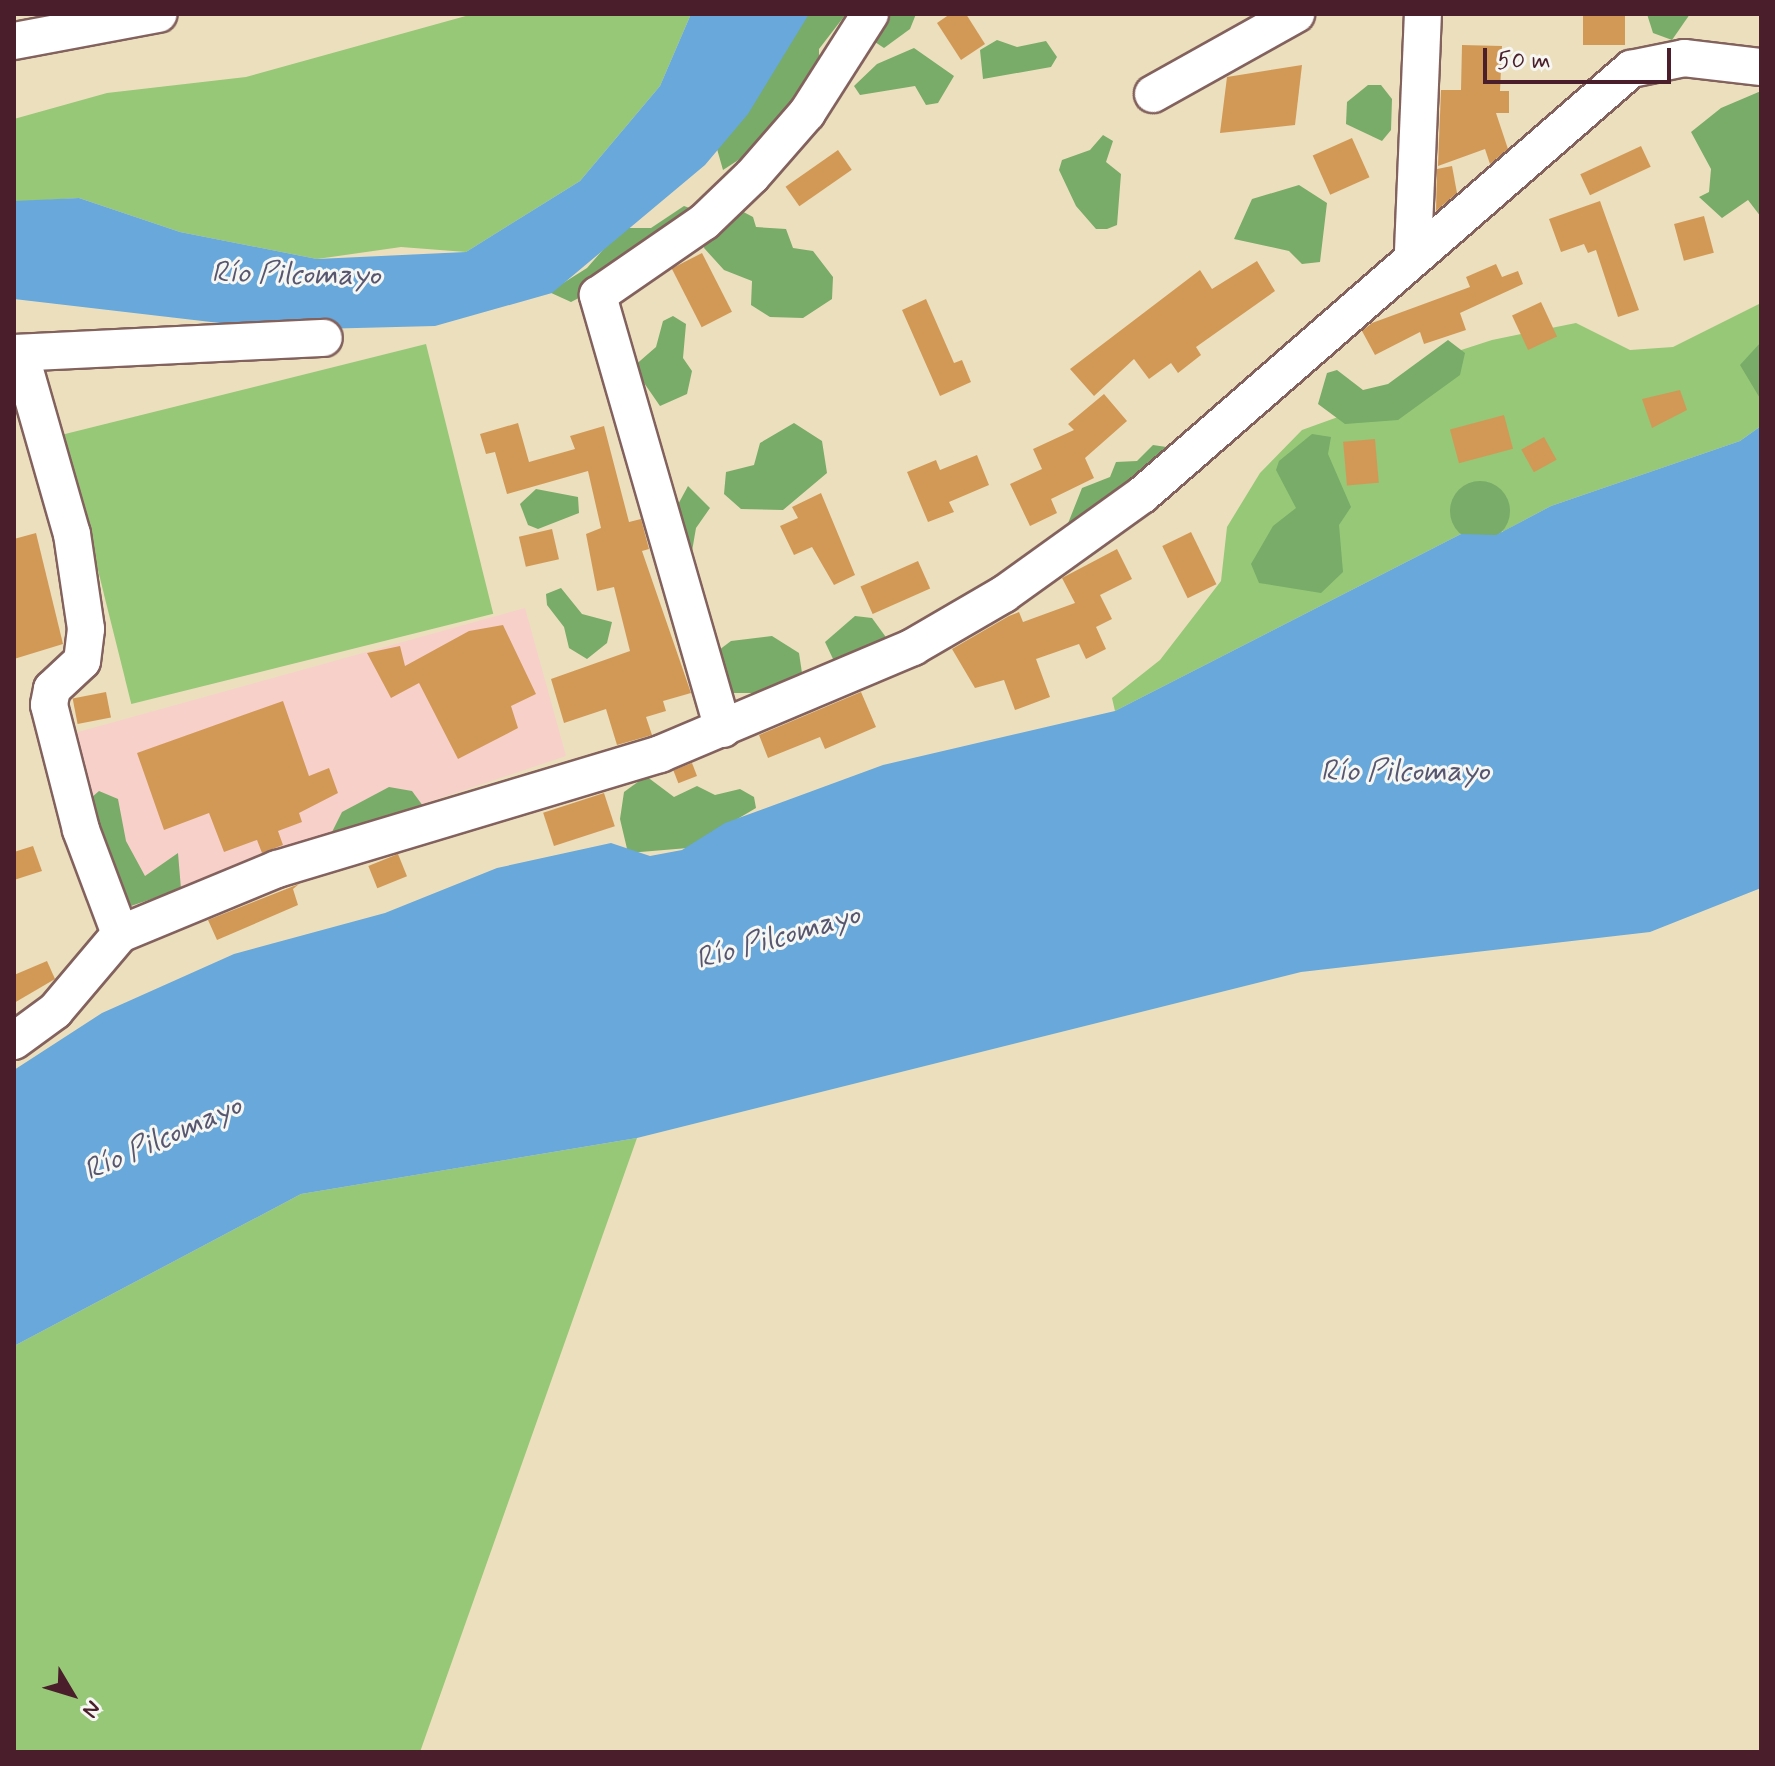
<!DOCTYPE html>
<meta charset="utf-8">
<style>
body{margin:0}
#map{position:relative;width:1775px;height:1766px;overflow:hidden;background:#ecdfbd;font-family:Mynerve,sans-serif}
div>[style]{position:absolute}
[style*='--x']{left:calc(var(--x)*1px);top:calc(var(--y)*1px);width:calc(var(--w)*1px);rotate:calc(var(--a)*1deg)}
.built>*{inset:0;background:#f7d0ca}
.green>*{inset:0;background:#96c877;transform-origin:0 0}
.forest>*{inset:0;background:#78ac68}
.round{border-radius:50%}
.water>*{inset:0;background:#68a8db}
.building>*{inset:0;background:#d29956;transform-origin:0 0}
.roads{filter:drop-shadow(2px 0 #83625e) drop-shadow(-2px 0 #83625e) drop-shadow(0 2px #83625e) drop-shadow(0 -2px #83625e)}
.minor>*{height:36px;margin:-18px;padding:0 18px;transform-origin:18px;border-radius:18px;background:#fff}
span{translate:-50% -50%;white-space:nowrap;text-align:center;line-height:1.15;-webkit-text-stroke:6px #f6f6f2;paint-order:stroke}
.water-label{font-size:30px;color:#565671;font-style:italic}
.frame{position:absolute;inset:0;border:16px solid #4a1f2b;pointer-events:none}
.north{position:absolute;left:32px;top:1654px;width:80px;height:80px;-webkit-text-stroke:6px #f6f6f2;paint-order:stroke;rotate:128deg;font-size:22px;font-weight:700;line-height:32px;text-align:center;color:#4a1f2b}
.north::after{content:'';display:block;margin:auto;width:28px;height:36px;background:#4a1f2b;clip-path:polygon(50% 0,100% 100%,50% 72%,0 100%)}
.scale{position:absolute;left:1483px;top:48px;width:188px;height:36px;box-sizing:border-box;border:4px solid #4a1f2b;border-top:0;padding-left:10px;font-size:24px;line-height:28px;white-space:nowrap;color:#4a1f2b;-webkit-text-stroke:6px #f6f6f2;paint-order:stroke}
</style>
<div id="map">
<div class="built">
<div style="clip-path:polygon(525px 608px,566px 756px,270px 855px,124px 915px,71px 734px)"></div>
</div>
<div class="green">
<div style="clip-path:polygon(473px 14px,691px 14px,660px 86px,580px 181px,466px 252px,401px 247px,317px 259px,180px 232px,79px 198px,14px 202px,14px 119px,107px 93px,246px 77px)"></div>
<div style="clip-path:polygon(1761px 303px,1761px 426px,1740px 441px,1551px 506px,1504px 531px,1461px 534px,1115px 711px,1112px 698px,1160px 660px,1221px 581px,1227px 527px,1260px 473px,1302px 430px,1385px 400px,1452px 353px,1492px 340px,1576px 323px,1630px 350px,1673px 347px)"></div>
<div style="left:426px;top:344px;width:278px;height:373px;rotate:76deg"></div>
<div style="clip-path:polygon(637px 1138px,420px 1752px,14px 1752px,14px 1346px,301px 1194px)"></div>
</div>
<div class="forest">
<div style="clip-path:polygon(792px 14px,846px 14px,819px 49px,819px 74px,772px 138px,723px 170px,717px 149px)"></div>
<div style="clip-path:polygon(869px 14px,916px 14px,910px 29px,884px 48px,866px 36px)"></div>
<div style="clip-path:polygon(1647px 14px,1690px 14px,1672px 40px,1653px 33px)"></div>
<div style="clip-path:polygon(997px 40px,1017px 47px,1046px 41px,1057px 57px,1051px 67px,983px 79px,980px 50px)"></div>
<div style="clip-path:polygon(914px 48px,954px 76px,938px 103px,926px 105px,915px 86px,860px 95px,854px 86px,877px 64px)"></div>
<div style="clip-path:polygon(1368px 85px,1381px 85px,1392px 99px,1391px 130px,1382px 141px,1346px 124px,1347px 102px)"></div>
<div style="clip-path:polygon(1761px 91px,1761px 217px,1748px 200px,1722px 218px,1699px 197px,1709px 192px,1711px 169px,1691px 132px,1721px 108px)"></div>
<div style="clip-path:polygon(1103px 135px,1113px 141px,1106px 162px,1121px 174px,1117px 225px,1107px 229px,1096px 229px,1076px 206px,1059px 170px,1062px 160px,1090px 150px)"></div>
<div style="clip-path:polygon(1299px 185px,1327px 203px,1320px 262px,1302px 264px,1289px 251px,1234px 239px,1252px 199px)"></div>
<div style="clip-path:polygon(684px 206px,695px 210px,600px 287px,571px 302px,549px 292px,587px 268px,622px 228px,651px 228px)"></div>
<div style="clip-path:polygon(734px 207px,753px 217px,756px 227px,786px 229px,793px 248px,813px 251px,833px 277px,832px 299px,803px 318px,770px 317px,751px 305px,752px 281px,724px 270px,704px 248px,708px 226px)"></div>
<div style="clip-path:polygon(673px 316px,686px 324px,683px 358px,692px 371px,687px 394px,660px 406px,633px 367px,656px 347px,663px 321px)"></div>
<div style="clip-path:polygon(1448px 340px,1465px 353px,1460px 375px,1398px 420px,1345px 424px,1318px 404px,1327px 373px,1337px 370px,1363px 390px,1388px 384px)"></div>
<div style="clip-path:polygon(1761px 342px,1761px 400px,1740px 365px)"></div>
<div style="clip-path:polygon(1215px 422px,1065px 531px,1082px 488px,1110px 477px,1116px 462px,1137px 461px,1153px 445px,1173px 448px)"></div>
<div style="clip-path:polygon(794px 423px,822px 441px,827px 473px,783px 510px,741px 509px,724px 494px,726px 472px,754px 465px,760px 443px)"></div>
<div style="clip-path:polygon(1312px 434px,1331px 437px,1328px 454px,1351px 507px,1339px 525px,1343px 572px,1321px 593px,1259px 583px,1251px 564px,1273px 526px,1296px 508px,1276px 470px,1279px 461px)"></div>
<div class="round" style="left:1450px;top:481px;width:60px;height:60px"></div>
<div style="clip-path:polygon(688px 486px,710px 508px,696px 528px,691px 557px,675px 510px)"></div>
<div style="clip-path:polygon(536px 489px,578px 497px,579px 513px,538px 529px,528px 525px,520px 504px)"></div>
<div style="clip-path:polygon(561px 588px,582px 614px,612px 622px,607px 643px,587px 659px,569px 648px,564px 627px,547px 605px,546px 594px)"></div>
<div style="clip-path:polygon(855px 616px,872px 618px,888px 640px,834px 661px,825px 642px)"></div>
<div style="clip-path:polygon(772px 636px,799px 653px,802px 673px,767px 693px,728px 693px,707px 659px,731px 641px)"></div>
<div style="clip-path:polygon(646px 776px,674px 797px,697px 786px,715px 795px,740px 789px,754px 797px,756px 808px,688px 848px,628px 853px,620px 819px,624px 792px)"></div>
<div style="clip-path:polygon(389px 787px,412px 791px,426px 810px,330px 836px,342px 812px)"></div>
<div style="clip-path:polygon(99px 791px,118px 799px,126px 841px,145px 876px,178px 853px,181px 889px,128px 907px,98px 849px,91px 798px)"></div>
</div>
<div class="water">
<div style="clip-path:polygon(691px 14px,809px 14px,748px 114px,705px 165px,552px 293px,435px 326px,279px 330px,14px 299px,14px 201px,79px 198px,180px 232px,317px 259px,466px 252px,580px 181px,660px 86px)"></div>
<div style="clip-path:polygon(1761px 426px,1761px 888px,1650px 932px,1301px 972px,637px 1138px,301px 1194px,14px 1346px,14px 1070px,102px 1013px,234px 954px,385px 913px,497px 868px,611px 843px,650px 856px,682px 850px,725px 823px,883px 765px,1115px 711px,1461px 534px,1496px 535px,1551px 506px,1740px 441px)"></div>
</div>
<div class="building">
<div style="clip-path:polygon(950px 14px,966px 14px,985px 44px,961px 60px,937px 23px)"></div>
<div style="left:1583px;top:14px;width:42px;height:31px"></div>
<div style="clip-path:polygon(1462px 45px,1502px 46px,1500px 91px,1509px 91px,1509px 113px,1496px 113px,1508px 149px,1490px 164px,1485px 149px,1438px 166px,1441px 90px,1461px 90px)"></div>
<div style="clip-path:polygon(1302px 65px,1295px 125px,1220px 133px,1227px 77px)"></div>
<div style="left:1352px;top:138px;width:43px;height:43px;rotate:66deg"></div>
<div style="left:1641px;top:146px;width:23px;height:67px;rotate:65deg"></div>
<div style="left:838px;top:150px;width:24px;height:64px;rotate:55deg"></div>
<div style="clip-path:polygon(1452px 166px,1457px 193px,1436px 211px,1437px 169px)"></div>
<div style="clip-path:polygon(1600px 201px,1639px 310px,1618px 317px,1596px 250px,1588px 253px,1584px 244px,1561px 252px,1549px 219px)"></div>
<div style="left:1704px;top:216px;width:38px;height:31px;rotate:75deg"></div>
<div style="left:702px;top:253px;width:66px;height:34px;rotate:63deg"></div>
<div style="clip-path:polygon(1257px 261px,1275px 291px,1196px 347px,1201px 355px,1178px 373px,1171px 363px,1149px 379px,1134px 359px,1094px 396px,1070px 369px,1200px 270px,1212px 289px)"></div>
<div style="clip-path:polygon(1496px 264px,1502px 277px,1518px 271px,1523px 284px,1460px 313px,1466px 330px,1424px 344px,1420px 332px,1375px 355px,1362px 331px,1372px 323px,1470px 287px,1466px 277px)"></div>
<div style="clip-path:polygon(926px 299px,954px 363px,962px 360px,971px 382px,940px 396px,902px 310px)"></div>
<div style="left:1541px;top:302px;width:38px;height:32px;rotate:65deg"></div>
<div style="clip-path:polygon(1680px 390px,1687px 410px,1652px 428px,1642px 399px)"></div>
<div style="clip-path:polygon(1104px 394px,1127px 421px,1085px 458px,1094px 478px,1051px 499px,1057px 513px,1030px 526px,1010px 484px,1042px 469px,1033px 449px,1074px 430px,1068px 424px)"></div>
<div style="left:1504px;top:415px;width:35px;height:56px;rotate:75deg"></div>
<div style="clip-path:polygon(518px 423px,529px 462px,575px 449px,570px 436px,604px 426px,629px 522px,641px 519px,649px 549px,642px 551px,691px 693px,663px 701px,666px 711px,646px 717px,652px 735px,617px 745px,606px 709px,564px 723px,551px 679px,630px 651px,614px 587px,597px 591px,586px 534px,601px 528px,588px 471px,507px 494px,495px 452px,486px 454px,480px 434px)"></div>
<div style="left:1544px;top:437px;width:26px;height:26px;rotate:61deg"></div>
<div style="left:1375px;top:439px;width:44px;height:32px;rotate:85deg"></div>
<div style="clip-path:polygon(977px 455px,989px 485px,949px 502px,954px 512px,928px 522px,907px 472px,936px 460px,940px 470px)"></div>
<div style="clip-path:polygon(821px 493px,855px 575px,834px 585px,812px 547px,794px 555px,780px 526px,798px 518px,792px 507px)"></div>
<div style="left:552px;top:529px;width:31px;height:34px;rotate:77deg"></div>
<div style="left:1191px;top:532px;width:58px;height:32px;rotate:64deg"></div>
<div style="clip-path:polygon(36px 533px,63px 644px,14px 659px,14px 539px)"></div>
<div style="clip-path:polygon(1117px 549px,1132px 579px,1100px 595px,1112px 619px,1096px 627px,1106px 649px,1086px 659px,1079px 644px,1036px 659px,1050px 697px,1015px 710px,1004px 680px,975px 688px,952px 649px,1009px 616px,1019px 612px,1023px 622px,1075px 603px,1062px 578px)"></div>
<div style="left:918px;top:561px;width:30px;height:63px;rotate:66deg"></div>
<div style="clip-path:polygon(503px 625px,536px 694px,511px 706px,518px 728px,458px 759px,419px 683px,391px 698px,367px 653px,400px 646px,405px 666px,469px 631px)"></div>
<div style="left:106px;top:692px;width:26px;height:34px;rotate:79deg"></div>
<div style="clip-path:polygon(861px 692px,876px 727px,825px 749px,820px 737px,768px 758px,759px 735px)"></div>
<div style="clip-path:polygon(283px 701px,309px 776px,329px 768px,338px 793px,299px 813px,302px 822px,278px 831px,283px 845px,262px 853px,257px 840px,224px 852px,209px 813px,164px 830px,137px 753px)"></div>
<div style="left:692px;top:763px;width:14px;height:20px;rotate:69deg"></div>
<div style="left:604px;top:793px;width:35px;height:64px;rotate:72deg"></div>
<div style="clip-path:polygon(33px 846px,42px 871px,14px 880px,14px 852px)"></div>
<div style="left:398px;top:854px;width:24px;height:32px;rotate:68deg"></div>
<div style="clip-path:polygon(299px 884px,293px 889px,298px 905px,217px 940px,208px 920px)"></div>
<div style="clip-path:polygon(47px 961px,55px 979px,14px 1003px,14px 975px)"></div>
</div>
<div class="roads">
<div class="minor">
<div style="--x:14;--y:41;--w:147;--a:-10.6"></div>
<div style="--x:1153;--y:94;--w:164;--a:-29.2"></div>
<div style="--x:1413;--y:251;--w:237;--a:-87.6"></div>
<div style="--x:14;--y:353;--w:310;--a:-2.8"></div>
<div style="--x:20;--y:353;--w:188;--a:74"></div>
<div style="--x:72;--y:534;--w:96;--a:81.6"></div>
<div style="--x:86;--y:629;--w:32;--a:97"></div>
<div style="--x:82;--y:661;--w:41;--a:137"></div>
<div style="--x:52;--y:689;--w:16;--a:101"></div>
<div style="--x:49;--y:705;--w:129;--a:75.6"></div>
<div style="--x:81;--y:830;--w:111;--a:69.4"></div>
<div style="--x:723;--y:729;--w:452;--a:-106.1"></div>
<div style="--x:598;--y:295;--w:129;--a:-34.6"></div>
<div style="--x:704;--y:222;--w:66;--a:-43.8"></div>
<div style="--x:752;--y:176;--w:84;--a:-48.9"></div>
<div style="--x:807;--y:113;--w:117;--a:-57.5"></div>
<div style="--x:14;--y:1041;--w:51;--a:-36.2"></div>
<div style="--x:55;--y:1011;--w:101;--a:-49.8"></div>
<div style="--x:120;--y:934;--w:170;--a:-22.5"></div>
<div style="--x:277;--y:869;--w:400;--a:-16.7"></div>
<div style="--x:660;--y:754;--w:275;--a:-22.9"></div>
<div style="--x:913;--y:647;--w:105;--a:-30.2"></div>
<div style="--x:1004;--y:594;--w:170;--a:-35.7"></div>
<div style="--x:1142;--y:495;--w:649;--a:-41.06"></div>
<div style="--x:1631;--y:69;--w:54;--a:-11.7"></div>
<div style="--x:1684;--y:58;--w:78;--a:6.7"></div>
</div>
</div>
<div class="water-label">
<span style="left:296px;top:275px;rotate:1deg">Río Pilcomayo</span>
<span style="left:1405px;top:772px">Río Pilcomayo</span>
<span style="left:778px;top:938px;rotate:-16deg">Río Pilcomayo</span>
<span style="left:163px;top:1139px;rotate:-24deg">Río Pilcomayo</span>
</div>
<div class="frame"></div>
<div class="north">N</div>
<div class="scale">50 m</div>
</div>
